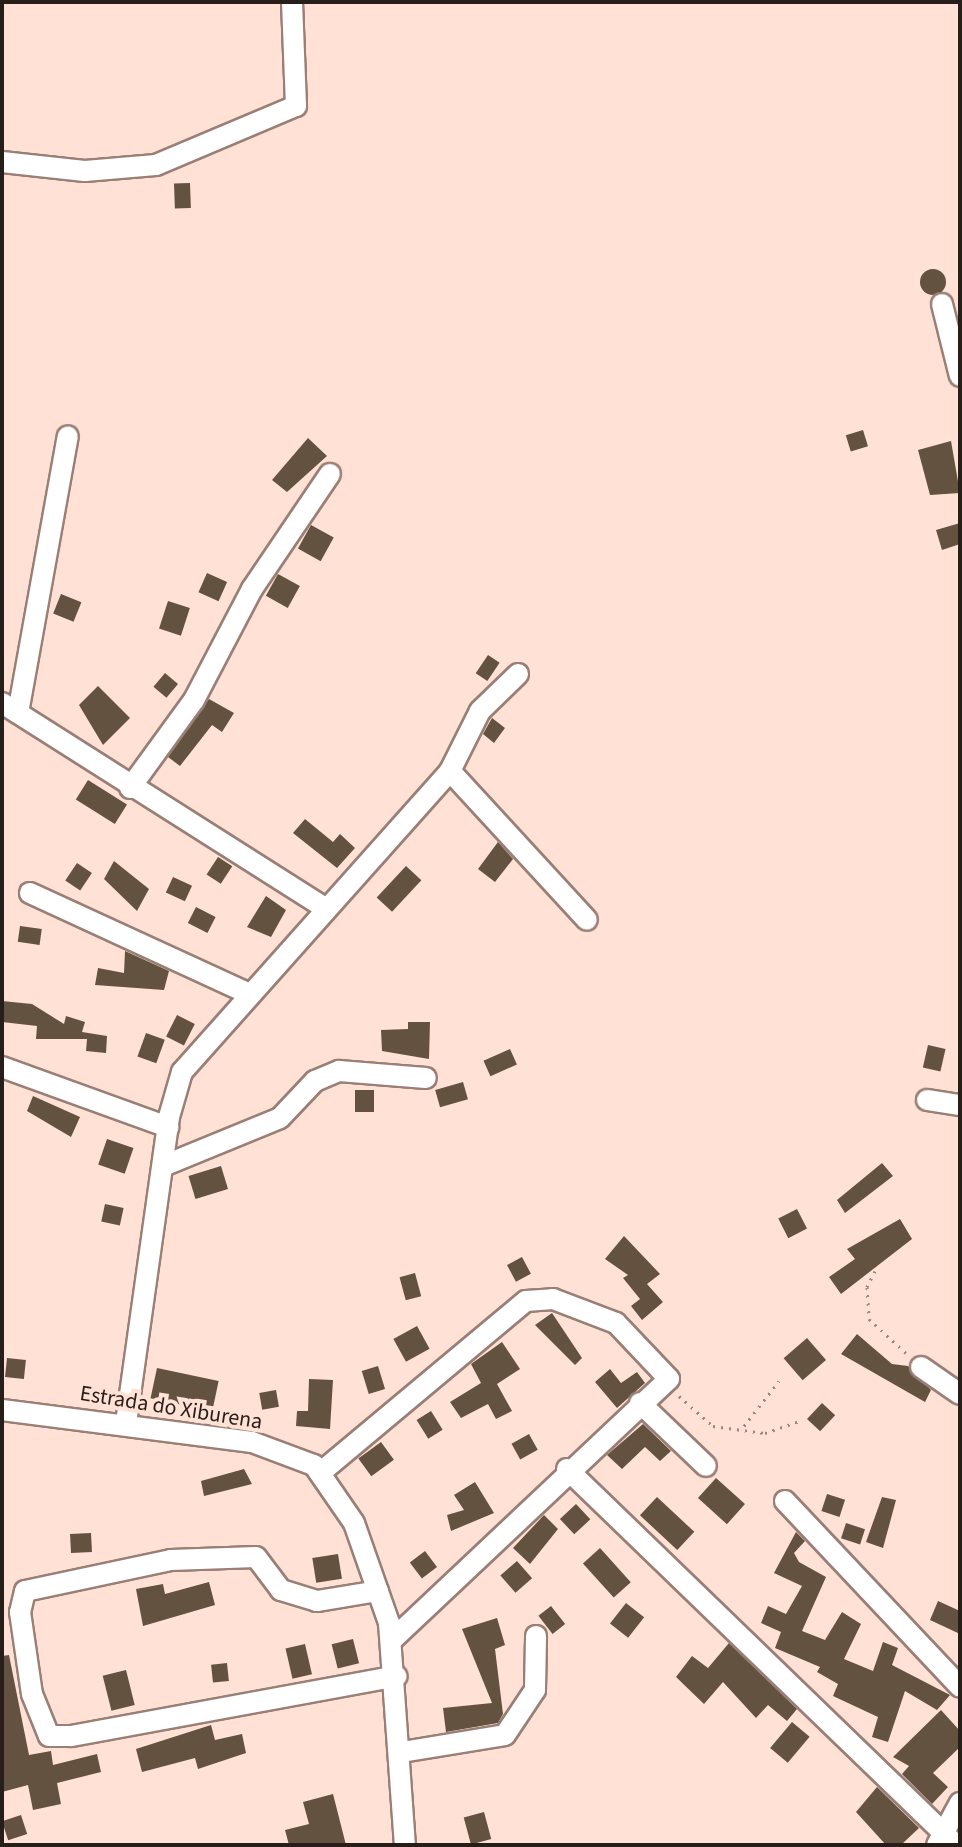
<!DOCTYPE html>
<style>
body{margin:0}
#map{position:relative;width:962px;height:1847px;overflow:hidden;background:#ffe1d6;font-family:"Source Sans 3",sans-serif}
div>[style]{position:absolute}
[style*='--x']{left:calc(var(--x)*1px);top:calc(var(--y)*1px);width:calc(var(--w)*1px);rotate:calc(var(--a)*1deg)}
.building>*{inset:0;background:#635240;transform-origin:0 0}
.round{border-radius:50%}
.path>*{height:3px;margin-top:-1.5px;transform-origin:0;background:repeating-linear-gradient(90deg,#9c877f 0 2px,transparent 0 8px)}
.roads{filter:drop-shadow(2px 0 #997f75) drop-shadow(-2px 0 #997f75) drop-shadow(0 2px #997f75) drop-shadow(0 -2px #997f75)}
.minor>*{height:20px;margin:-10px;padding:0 10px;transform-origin:10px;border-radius:10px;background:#fff}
span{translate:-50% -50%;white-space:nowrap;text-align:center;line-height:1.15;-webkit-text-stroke:8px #ffe1d6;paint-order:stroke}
.street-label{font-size:22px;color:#271d19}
.frame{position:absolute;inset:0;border:4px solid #271d19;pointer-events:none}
</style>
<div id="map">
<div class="building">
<div style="left:190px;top:183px;width:25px;height:16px;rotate:88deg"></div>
<div class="round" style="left:920px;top:269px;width:26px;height:26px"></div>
<div style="left:863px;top:430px;width:17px;height:18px;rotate:73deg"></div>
<div style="clip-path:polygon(308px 438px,327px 456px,287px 492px,272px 480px)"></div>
<div style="clip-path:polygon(951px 441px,960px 493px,930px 495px,918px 450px)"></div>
<div style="clip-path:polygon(960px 523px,960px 544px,942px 550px,936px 530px)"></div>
<div style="left:311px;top:525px;width:26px;height:27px;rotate:29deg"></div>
<div style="left:207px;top:573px;width:22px;height:21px;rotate:24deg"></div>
<div style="left:278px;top:574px;width:25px;height:25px;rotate:29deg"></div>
<div style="left:61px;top:594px;width:22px;height:21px;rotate:22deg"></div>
<div style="left:168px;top:601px;width:23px;height:29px;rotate:18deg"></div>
<div style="left:488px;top:655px;width:14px;height:22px;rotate:34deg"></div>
<div style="left:165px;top:673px;width:17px;height:18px;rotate:40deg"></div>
<div style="clip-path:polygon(98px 686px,130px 718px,103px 745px,79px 705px)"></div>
<div style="clip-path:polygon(209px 699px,234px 713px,222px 732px,212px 725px,180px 766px,168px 757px)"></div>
<div style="clip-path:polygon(492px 718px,505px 728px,494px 743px,483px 734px)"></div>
<div style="left:88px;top:780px;width:46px;height:23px;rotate:32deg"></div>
<div style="clip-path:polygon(305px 819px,333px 842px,340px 834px,355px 848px,337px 868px,293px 833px)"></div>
<div style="clip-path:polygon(498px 842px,513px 859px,495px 882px,478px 869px)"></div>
<div style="left:218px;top:857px;width:17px;height:21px;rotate:33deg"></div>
<div style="clip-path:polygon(114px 861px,149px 889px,137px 911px,104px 879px)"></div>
<div style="left:77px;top:863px;width:18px;height:21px;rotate:34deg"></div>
<div style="left:406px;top:866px;width:21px;height:43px;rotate:43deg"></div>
<div style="left:173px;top:877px;width:21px;height:17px;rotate:25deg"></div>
<div style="clip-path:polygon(266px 896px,286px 910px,271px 937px,247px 927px)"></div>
<div style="left:196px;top:907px;width:22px;height:18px;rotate:27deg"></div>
<div style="left:20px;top:926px;width:22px;height:16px;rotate:8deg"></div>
<div style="clip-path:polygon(125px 951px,169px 971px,164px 990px,95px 985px,98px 968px,124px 973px)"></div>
<div style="clip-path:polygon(2px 1001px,32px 1004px,64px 1024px,66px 1016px,85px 1022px,82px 1032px,107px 1036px,106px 1053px,86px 1051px,87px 1039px,36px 1039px,37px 1026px,2px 1022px)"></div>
<div style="left:177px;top:1015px;width:20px;height:24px;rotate:27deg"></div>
<div style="clip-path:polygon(408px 1022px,430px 1022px,429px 1059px,382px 1051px,381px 1030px,408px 1029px)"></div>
<div style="left:146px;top:1033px;width:20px;height:25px;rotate:20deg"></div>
<div style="left:928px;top:1045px;width:18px;height:23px;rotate:13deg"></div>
<div style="left:510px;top:1049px;width:17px;height:29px;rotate:66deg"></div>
<div style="left:463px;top:1082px;width:18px;height:29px;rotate:74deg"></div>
<div style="left:355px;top:1090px;width:19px;height:22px"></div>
<div style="clip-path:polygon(33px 1096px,80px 1117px,71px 1137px,27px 1111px)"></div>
<div style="left:107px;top:1139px;width:28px;height:27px;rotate:19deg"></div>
<div style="clip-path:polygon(882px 1163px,893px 1176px,845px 1213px,837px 1200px)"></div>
<div style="left:221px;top:1166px;width:24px;height:34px;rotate:73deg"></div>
<div style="left:105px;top:1204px;width:19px;height:18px;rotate:12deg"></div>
<div style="left:797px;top:1209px;width:22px;height:21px;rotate:63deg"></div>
<div style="clip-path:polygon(900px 1219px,912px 1239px,841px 1294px,829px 1277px,855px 1259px,847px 1249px)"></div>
<div style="clip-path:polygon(624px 1236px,660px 1274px,647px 1284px,663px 1302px,642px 1320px,631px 1306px,640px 1299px,623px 1278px,628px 1275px,605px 1259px)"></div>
<div style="left:522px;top:1257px;width:19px;height:17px;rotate:62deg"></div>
<div style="left:415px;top:1273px;width:24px;height:16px;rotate:75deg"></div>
<div style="clip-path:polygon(552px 1313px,582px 1358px,575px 1365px,535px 1325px)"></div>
<div style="left:417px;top:1326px;width:26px;height:27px;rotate:61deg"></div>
<div style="clip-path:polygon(857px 1334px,892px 1364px,908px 1366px,931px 1390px,925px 1402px,841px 1354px)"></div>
<div style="left:807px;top:1338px;width:29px;height:31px;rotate:49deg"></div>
<div style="clip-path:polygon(502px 1342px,520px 1369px,497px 1384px,512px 1411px,496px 1419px,488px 1404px,461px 1418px,450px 1402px,481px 1383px,471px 1364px)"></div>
<div style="left:7px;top:1358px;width:19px;height:19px;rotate:6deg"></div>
<div style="left:378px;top:1366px;width:24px;height:17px;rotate:73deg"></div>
<div style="left:157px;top:1368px;width:63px;height:31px;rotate:12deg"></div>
<div style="clip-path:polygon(610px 1369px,621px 1383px,637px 1372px,645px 1383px,617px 1408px,595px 1382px)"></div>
<div style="clip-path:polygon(309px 1379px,333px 1380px,330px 1429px,296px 1426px,297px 1411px,308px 1411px)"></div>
<div style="left:276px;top:1390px;width:17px;height:17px;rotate:80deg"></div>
<div style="left:822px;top:1403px;width:18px;height:22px;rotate:43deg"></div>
<div style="left:431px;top:1411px;width:22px;height:17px;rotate:58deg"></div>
<div style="clip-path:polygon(643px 1424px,671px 1451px,660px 1461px,645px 1447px,622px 1469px,607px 1455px)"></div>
<div style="left:529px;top:1434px;width:18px;height:20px;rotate:61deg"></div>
<div style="left:381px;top:1442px;width:22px;height:28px;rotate:54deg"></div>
<div style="clip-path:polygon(244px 1469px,252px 1484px,204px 1496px,201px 1481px)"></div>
<div style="left:716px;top:1478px;width:39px;height:27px;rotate:42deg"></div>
<div style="clip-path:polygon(475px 1482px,494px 1513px,451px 1531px,447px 1515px,464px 1510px,454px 1495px)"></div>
<div style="left:827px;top:1494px;width:19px;height:18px;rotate:18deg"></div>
<div style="left:657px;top:1497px;width:51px;height:25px;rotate:43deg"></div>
<div style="clip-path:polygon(882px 1497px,896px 1500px,883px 1548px,866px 1542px)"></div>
<div style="left:576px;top:1504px;width:21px;height:22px;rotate:47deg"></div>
<div style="clip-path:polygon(544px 1515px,558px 1529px,530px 1564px,513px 1548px)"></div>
<div style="left:846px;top:1523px;width:20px;height:16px;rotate:18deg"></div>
<div style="clip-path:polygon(796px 1532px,805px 1541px,794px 1553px,799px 1562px,826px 1577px,802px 1631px,825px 1640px,842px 1612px,861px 1624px,844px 1659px,873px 1671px,883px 1642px,898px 1648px,892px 1665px,950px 1695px,937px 1710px,905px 1691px,888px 1742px,872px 1737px,878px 1717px,833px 1696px,838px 1684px,817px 1672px,820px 1667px,775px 1648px,781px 1632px,761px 1623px,768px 1606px,786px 1614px,802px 1586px,774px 1573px)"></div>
<div style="left:91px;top:1533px;width:19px;height:21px;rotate:87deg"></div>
<div style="left:600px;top:1548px;width:46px;height:23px;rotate:48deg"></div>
<div style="left:425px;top:1551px;width:20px;height:19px;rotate:53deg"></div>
<div style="left:338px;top:1554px;width:25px;height:26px;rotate:81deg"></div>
<div style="left:517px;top:1561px;width:23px;height:22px;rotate:49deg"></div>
<div style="clip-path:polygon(209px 1582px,215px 1605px,143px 1626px,136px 1589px,163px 1584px,165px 1594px)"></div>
<div style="clip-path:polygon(938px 1601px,960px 1611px,960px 1634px,930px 1620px)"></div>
<div style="left:626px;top:1603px;width:23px;height:26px;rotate:38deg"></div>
<div style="left:551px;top:1606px;width:23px;height:16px;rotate:52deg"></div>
<div style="clip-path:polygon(497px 1618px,505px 1645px,495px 1649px,503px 1714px,498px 1723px,446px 1732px,443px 1708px,492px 1703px,462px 1629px)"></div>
<div style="left:353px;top:1639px;width:25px;height:22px;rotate:76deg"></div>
<div style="clip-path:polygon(729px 1643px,797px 1709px,787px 1721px,768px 1705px,756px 1718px,723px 1682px,704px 1704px,676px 1677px,692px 1656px,708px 1668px)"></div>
<div style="left:305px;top:1644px;width:31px;height:20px;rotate:77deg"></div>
<div style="clip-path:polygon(9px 1655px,29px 1755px,51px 1751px,53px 1765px,97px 1754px,101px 1772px,57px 1783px,61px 1804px,33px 1810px,28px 1785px,2px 1792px,2px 1656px)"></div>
<div style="left:227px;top:1663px;width:18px;height:16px;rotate:84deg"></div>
<div style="left:126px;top:1670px;width:36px;height:24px;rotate:76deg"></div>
<div style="clip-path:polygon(941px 1710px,960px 1731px,960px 1747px,933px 1773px,948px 1787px,932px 1804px,902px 1774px,909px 1766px,893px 1757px)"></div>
<div style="left:792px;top:1722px;width:23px;height:34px;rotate:40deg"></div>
<div style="clip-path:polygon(211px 1725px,215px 1740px,242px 1734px,246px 1753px,198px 1769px,195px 1758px,142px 1772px,136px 1749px)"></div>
<div style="clip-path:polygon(877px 1787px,919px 1828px,901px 1845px,886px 1845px,856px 1812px)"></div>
<div style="clip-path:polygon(333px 1794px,346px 1845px,289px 1845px,285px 1830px,309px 1824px,303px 1802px)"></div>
<div style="left:484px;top:1812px;width:28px;height:21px;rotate:75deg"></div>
<div style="left:21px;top:1815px;width:20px;height:20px;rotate:72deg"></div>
</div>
<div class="path">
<div style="--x:875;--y:1271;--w:18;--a:117"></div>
<div style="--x:867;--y:1287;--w:32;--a:86"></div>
<div style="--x:869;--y:1319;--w:50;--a:42.6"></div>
<div style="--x:679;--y:1396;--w:45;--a:41.4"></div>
<div style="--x:713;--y:1426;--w:52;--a:7.7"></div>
<div style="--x:765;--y:1433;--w:37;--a:-19"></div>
<div style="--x:744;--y:1426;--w:57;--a:-52.1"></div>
</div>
<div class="roads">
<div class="minor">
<div style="--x:2;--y:162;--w:83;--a:6.2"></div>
<div style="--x:85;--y:171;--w:71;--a:-4.8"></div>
<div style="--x:156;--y:165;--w:152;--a:-22.9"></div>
<div style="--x:296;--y:106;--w:104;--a:-92.2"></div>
<div style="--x:942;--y:304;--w:74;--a:76"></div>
<div style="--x:2;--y:703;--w:381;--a:32.4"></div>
<div style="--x:18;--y:713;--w:281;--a:-79.8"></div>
<div style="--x:450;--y:771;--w:202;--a:47.4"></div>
<div style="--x:130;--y:788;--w:109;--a:-54"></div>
<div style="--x:194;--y:700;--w:125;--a:-62.4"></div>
<div style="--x:252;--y:589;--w:139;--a:-55.9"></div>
<div style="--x:30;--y:893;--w:239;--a:24.7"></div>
<div style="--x:2;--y:1067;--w:177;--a:19.9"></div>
<div style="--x:927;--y:1100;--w:33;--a:9"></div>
<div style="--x:163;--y:1166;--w:126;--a:-22.3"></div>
<div style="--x:280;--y:1118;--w:51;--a:-46.6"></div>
<div style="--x:315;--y:1081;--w:26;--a:-23"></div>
<div style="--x:339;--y:1071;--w:87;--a:4.6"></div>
<div style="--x:921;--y:1367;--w:47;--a:34.7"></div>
<div style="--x:640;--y:1403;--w:91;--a:43.7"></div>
<div style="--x:2;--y:1410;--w:252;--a:7.3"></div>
<div style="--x:252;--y:1442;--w:66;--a:20.4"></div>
<div style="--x:314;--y:1465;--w:70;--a:55.4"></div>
<div style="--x:354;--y:1523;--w:106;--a:70.7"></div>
<div style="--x:389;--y:1623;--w:223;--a:85.9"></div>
<div style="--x:126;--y:1423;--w:309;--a:-82"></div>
<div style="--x:169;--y:1117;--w:47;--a:-73.9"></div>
<div style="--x:182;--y:1072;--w:403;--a:-48.3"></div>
<div style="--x:450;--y:771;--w:67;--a:-63.4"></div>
<div style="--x:480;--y:711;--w:53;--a:-44.2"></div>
<div style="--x:567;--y:1469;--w:541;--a:44.03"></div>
<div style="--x:320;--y:1473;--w:268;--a:-39.9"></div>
<div style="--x:526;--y:1301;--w:27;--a:-4"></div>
<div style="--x:553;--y:1299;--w:67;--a:20.9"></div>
<div style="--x:616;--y:1323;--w:77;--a:46.6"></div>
<div style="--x:669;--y:1379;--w:381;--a:136.7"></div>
<div style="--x:785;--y:1501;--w:255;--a:46.7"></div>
<div style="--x:378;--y:1591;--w:62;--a:170.7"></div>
<div style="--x:317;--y:1601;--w:38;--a:-163"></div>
<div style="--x:281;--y:1590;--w:41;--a:-127.1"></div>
<div style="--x:256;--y:1557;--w:85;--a:178"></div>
<div style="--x:171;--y:1560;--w:149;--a:168"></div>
<div style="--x:25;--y:1591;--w:22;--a:103"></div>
<div style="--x:20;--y:1612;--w:83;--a:81.7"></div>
<div style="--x:32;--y:1694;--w:45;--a:68"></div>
<div style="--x:49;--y:1736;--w:22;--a:0"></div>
<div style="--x:71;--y:1736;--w:331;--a:-10.4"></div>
<div style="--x:402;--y:1752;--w:104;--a:-9.4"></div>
<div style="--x:505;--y:1735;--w:54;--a:-56.3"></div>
<div style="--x:535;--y:1690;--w:54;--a:-88.9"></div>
<div style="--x:937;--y:1845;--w:48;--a:-61.3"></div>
</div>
</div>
<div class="street-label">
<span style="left:171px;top:1408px;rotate:9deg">Estrada do Xiburena</span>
</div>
<div class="frame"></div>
</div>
